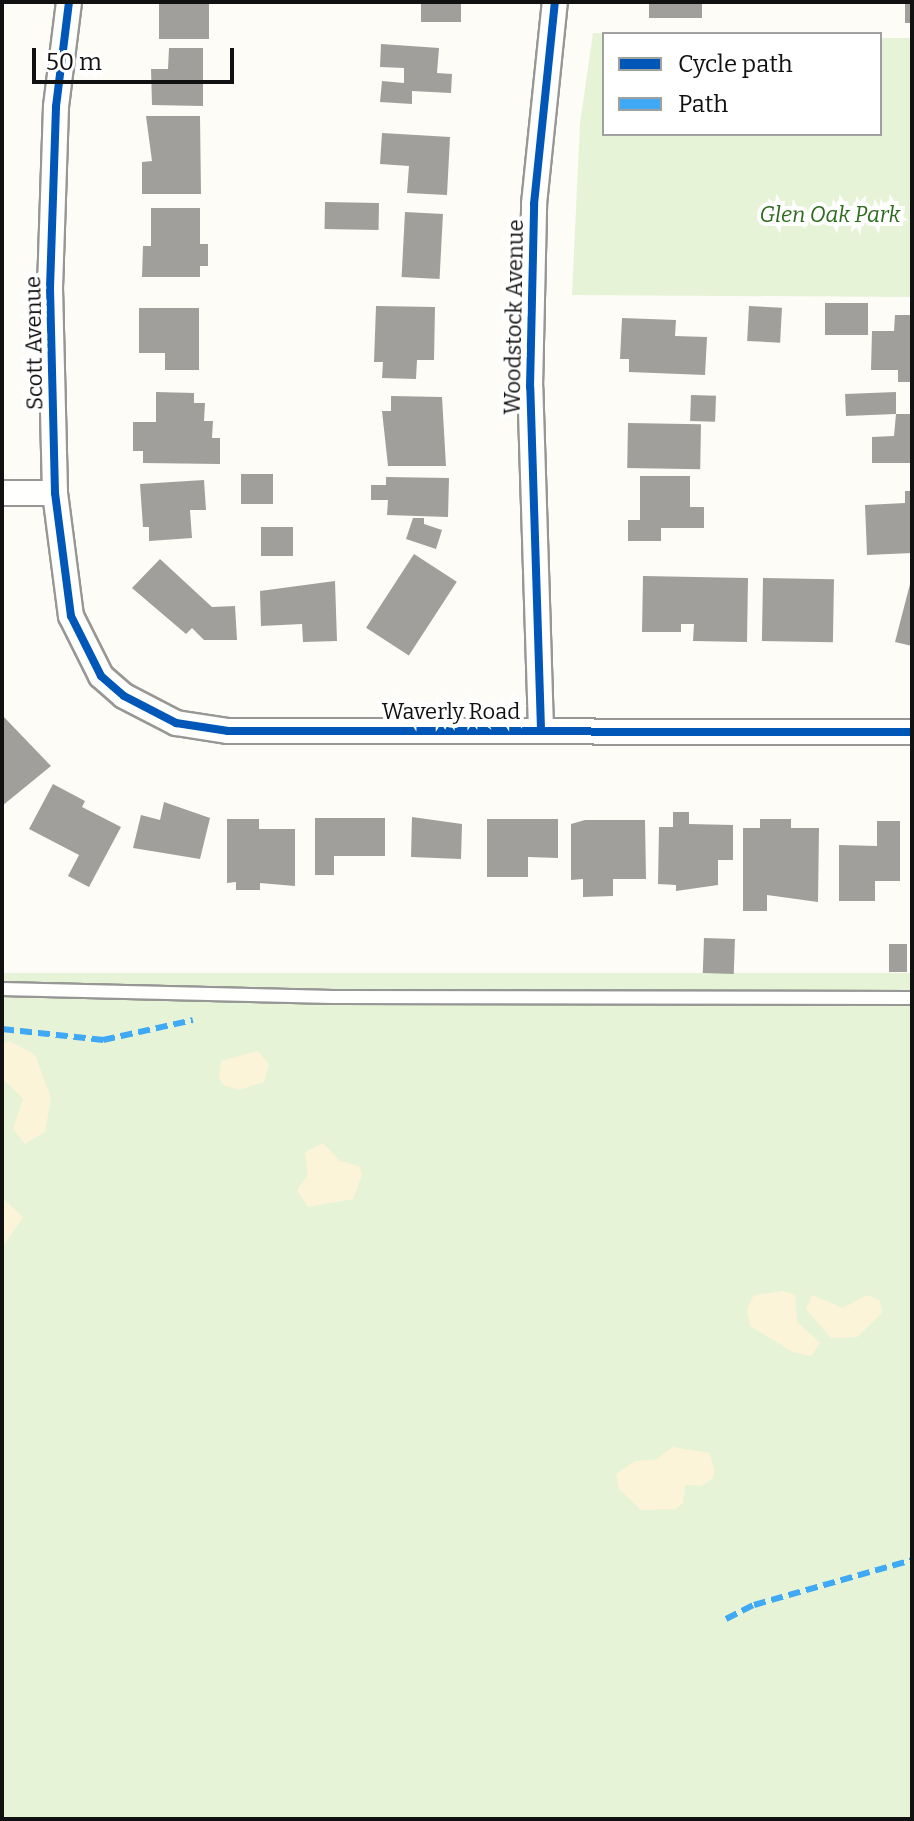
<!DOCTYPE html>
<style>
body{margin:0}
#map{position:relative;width:914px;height:1821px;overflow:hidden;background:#fdfcf7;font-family:Bitter,serif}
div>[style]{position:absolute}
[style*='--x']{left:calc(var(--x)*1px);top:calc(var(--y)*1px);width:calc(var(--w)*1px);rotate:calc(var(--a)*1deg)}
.green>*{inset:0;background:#e7f3d7;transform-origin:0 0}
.sand>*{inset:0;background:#fcf4d9}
.building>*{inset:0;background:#a19f9c;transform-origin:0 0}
.roads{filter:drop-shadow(2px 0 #979795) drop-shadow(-2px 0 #979795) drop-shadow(0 2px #979795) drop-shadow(0 -2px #979795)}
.service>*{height:12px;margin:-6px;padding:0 6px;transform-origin:6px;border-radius:6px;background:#fffffe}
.minor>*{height:24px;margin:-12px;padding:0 12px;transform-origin:12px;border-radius:12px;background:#fffffe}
.quiet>*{height:6px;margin-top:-3px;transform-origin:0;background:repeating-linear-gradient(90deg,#3fa9f5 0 12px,transparent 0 18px)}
.cycleway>*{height:8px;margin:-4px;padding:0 4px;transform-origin:4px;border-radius:4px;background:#0057b8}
span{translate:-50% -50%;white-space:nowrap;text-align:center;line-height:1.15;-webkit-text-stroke:8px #fff;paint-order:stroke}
.park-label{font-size:22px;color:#2f6b1f;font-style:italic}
.street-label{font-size:22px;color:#111}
.frame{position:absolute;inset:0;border:4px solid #111;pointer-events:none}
.legend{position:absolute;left:602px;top:32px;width:280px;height:104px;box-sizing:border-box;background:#fff;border:2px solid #a0a0a0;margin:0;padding:10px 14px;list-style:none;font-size:24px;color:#111}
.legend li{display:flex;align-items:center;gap:16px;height:40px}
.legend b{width:40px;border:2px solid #a0a0a0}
.scale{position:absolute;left:32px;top:48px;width:202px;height:36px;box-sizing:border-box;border:4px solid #111;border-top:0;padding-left:10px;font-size:24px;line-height:28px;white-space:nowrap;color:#111;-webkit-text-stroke:6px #fff;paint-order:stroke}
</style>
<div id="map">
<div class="green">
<div style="clip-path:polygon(593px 33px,672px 34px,604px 34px,604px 134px,880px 134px,880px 38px,912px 38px,912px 297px,572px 295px,580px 123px)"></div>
<div style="left:2px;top:973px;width:910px;height:846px"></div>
</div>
<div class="sand">
<div style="clip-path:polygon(10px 1041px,35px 1055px,51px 1098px,45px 1132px,25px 1144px,13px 1129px,23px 1099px,2px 1078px,2px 1043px)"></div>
<div style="clip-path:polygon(258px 1051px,269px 1065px,264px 1082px,238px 1090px,224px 1085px,219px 1079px,221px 1061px)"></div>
<div style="clip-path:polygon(323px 1143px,340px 1161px,359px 1166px,362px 1175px,353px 1199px,308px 1207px,297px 1190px,308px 1175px,305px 1152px)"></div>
<div style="clip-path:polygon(2px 1198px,23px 1217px,2px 1248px)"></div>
<div style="clip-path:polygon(783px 1291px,795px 1295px,797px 1322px,820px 1343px,811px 1356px,793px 1352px,750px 1326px,747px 1309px,754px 1295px)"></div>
<div style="clip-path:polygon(812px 1295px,843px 1308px,867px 1295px,880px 1301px,882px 1313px,857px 1337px,831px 1338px,806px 1309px)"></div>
<div style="clip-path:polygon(673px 1447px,709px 1453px,715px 1471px,712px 1479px,701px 1486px,685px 1485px,683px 1503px,676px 1509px,641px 1510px,619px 1489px,616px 1474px,635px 1461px,655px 1460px)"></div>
</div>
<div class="building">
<div style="left:159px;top:2px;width:50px;height:37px"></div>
<div style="left:421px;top:2px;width:40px;height:20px"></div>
<div style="left:649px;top:2px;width:53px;height:16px"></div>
<div style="left:905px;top:2px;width:7px;height:21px"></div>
<div style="clip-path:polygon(381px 44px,439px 48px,437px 73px,452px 74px,451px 93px,412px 91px,412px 104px,380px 102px,382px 81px,404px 83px,404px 68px,380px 67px)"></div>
<div style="clip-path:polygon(169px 48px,203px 48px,203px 106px,152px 105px,151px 69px,168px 69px)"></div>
<div style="clip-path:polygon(146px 116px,200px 116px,201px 194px,142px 194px,142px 162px,152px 161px)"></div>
<div style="clip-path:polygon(382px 133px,450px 137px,447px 195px,407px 193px,409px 166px,380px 164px)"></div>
<div style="left:325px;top:202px;width:54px;height:27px;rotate:1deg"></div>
<div style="clip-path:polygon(151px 208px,200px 208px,200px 244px,208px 244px,208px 266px,200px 266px,200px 277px,142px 277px,143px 246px,151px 246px)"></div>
<div style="left:405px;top:212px;width:38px;height:65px;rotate:3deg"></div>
<div style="left:825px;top:303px;width:43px;height:32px"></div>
<div style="clip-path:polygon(376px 306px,435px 307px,434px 360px,417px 360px,416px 379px,382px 378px,383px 362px,374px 362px)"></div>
<div style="left:749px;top:306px;width:33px;height:35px;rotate:3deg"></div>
<div style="clip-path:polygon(139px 308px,199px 308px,199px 370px,165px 370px,165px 353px,139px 353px)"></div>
<div style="clip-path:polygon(895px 315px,912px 315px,912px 382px,898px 382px,898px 370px,871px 370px,872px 331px,894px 331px)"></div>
<div style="clip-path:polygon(622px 318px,676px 320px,675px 336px,707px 337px,705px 375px,629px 372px,629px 359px,620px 359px)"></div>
<div style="clip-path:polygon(156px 392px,194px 393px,194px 403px,205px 403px,204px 421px,213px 421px,212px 438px,220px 438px,220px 464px,143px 463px,143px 451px,133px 451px,133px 422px,156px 422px)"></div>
<div style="clip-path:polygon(896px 392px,896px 414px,912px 414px,912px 463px,872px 463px,872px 437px,894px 436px,896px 414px,846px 416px,845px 394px)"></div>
<div style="left:691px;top:395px;width:25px;height:26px;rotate:2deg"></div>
<div style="clip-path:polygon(391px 396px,442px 397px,446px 466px,388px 466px,382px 411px,391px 411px)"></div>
<div style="left:628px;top:423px;width:73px;height:45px;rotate:1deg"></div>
<div style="left:241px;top:474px;width:32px;height:30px"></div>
<div style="clip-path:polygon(640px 476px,690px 476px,690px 507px,704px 507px,704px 528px,661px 528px,661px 541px,628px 541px,628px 520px,640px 520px)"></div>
<div style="clip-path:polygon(386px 477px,449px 478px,448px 517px,387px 515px,388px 500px,371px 500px,371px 485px,386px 485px)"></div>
<div style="clip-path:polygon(204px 480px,206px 510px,190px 510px,192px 538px,149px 541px,149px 527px,143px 527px,140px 484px)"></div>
<div style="clip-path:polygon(905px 491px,912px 491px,912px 553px,867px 555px,865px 505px,905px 503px)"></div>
<div style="clip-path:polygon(413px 518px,424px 518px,424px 524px,442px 530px,436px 549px,406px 539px)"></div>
<div style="left:261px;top:527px;width:32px;height:29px"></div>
<div style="left:414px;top:554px;width:51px;height:88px;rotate:33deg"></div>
<div style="clip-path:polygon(160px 559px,212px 607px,235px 606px,237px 640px,204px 640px,192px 628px,186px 634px,132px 588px)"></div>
<div style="clip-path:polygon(643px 576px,748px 578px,747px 642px,693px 641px,694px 624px,681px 624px,681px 632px,642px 632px)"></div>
<div style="left:763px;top:578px;width:71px;height:63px;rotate:1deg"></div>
<div style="clip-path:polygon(335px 581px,337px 641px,303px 642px,302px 624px,261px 626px,260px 591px)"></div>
<div style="clip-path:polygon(910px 584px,912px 584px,912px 646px,895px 642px)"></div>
<div style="clip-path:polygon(2px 715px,51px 766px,2px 806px)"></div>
<div style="clip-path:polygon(53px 784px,85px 801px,82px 807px,121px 827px,89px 887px,68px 876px,79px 855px,29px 829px)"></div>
<div style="clip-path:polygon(164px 802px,210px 818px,200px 859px,133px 848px,141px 815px,160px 820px)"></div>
<div style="clip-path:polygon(673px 812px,689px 812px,689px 824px,733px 825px,733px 860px,718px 860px,718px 885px,676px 891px,676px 885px,658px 884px,659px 827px,673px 827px)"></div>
<div style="clip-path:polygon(412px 817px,462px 824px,461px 859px,411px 857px)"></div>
<div style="clip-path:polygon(315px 818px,385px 818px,385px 856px,334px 856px,334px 875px,315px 875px)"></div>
<div style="clip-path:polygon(227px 819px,259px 819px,259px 829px,295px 829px,295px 886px,260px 883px,260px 890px,236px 890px,236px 882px,227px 883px)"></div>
<div style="clip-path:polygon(487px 819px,558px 819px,558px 858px,528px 857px,528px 877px,487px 877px)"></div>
<div style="clip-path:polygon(760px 819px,791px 819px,791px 828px,819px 828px,818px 902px,767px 895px,767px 911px,743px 911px,743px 828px,760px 828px)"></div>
<div style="clip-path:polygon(585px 820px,645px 820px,646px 879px,613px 879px,613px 896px,583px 897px,583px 879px,571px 880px,571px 824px)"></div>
<div style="clip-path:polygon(877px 821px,900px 821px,900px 881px,875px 881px,875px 901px,839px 901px,839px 845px,877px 846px)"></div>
<div style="left:704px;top:938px;width:31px;height:35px;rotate:2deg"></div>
<div style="left:889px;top:944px;width:18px;height:28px"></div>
</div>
<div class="roads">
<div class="service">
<div style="--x:2;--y:989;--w:331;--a:1.4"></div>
<div style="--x:333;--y:997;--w:579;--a:0.1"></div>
</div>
<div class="minor">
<div style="--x:69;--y:2;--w:106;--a:97.1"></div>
<div style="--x:56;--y:107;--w:181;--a:91.9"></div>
<div style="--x:50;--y:288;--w:205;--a:88.6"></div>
<div style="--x:55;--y:493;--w:124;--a:82.6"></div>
<div style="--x:71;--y:616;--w:67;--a:63.4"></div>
<div style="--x:101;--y:676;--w:30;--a:41"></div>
<div style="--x:124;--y:696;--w:59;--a:27.4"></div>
<div style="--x:176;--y:723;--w:53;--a:8.7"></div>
<div style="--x:228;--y:731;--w:684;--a:0.08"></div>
<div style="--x:2;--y:493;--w:53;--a:0"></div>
<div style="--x:541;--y:729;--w:342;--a:-91.8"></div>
<div style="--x:530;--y:387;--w:183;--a:-88.7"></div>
<div style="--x:534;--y:204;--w:203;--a:-84.1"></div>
</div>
</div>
<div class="quiet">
<div style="--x:2;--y:1029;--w:102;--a:6.2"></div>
<div style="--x:103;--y:1040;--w:92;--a:-12.5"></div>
<div style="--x:726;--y:1619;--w:31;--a:-27"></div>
<div style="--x:754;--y:1605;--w:164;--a:-15.9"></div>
</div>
<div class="cycleway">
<div style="--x:69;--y:2;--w:106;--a:97.1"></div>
<div style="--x:56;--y:107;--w:181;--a:91.9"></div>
<div style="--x:50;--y:288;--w:205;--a:88.6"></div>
<div style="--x:55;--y:493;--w:124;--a:82.6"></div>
<div style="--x:71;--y:616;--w:67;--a:63.4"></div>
<div style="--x:101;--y:676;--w:30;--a:41"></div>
<div style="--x:124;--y:696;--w:59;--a:27.4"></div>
<div style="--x:176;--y:723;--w:53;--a:8.7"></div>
<div style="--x:228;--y:731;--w:684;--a:0.08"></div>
<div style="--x:541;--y:729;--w:342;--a:-91.8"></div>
<div style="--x:530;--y:387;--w:183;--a:-88.7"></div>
<div style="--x:534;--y:204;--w:203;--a:-84.1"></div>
</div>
<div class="park-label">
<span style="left:830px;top:215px">Glen Oak Park</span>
</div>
<div class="street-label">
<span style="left:514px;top:317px;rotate:-89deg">Woodstock Avenue</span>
<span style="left:34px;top:343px;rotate:-91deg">Scott Avenue</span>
<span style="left:451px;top:712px">Waverly Road</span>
</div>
<div class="frame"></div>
<ul class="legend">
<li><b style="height:10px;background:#0057b8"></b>Cycle path</li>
<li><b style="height:10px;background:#3fa9f5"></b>Path</li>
</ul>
<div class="scale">50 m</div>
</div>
